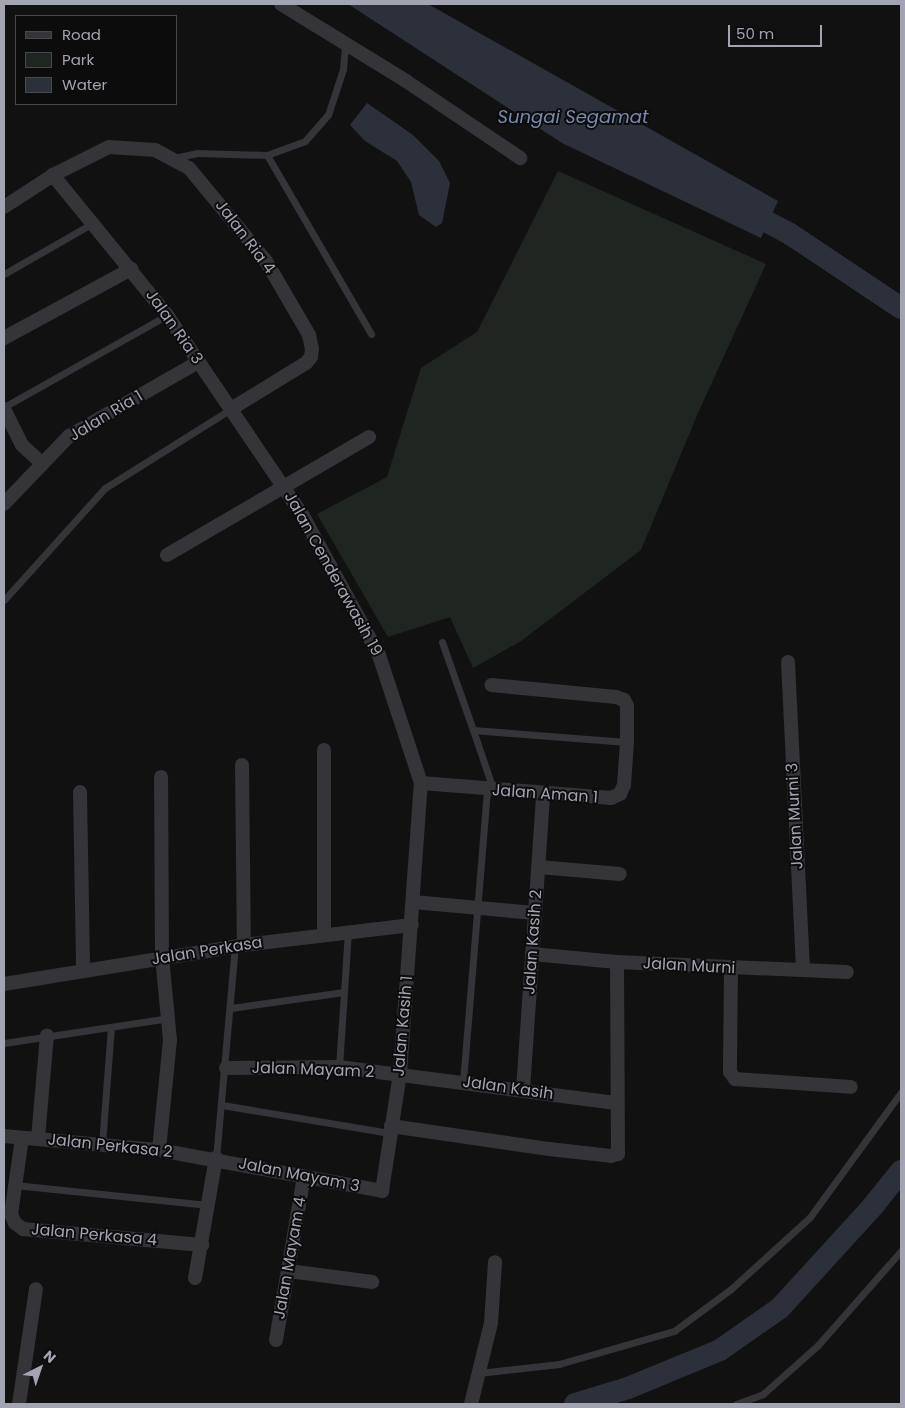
<!DOCTYPE html>
<style>
body{margin:0}
#map{position:relative;width:905px;height:1408px;overflow:hidden;background:#111112;font-family:Poppins,sans-serif}
div>[style]{position:absolute}
[style*='--x']{left:calc(var(--x)*1px);top:calc(var(--y)*1px);width:calc(var(--w)*1px);rotate:calc(var(--a)*1deg)}
.green>*{inset:0;background:#1f2622}
.water>*{inset:0;background:#2b303a}
.river>*{height:22px;margin:-11px;padding:0 11px;transform-origin:11px;border-radius:11px;background:#2b303a}
.lane>*{height:7px;margin:-3.5px;padding:0 3.5px;transform-origin:3.5px;border-radius:3.5px;background:#343439}
.street>*{height:14px;margin:-7px;padding:0 7px;transform-origin:7px;border-radius:7px;background:#343439}
span{translate:-50% -50%;white-space:nowrap;text-align:center;line-height:1.15;-webkit-text-stroke:4px #0c0c0d;paint-order:stroke}
.street-label{font-size:16px;color:#a2a4b2}
.water-label{font-size:18px;color:#7a8aac;font-style:italic}
.frame{position:absolute;inset:0;border:5px solid #a2a4b2;pointer-events:none}
.legend{position:absolute;left:15px;top:15px;width:162px;height:90px;box-sizing:border-box;background:#0c0c0d;border:1px solid #48494f;margin:0;padding:6px 9px;list-style:none;font-size:15px;color:#a2a4b2}
.legend li{display:flex;align-items:center;gap:10px;height:25px}
.legend b{width:25px;border:1px solid #48494f}
.north{position:absolute;left:15px;top:1343px;width:50px;height:50px;-webkit-text-stroke:4px #0c0c0d;paint-order:stroke;rotate:41deg;font-size:14px;font-weight:700;line-height:20px;text-align:center;color:#a2a4b2}
.north::after{content:'';display:block;margin:auto;width:18px;height:22px;background:#a2a4b2;clip-path:polygon(50% 0,100% 100%,50% 72%,0 100%)}
.scale{position:absolute;left:728px;top:25px;width:94px;height:22px;box-sizing:border-box;border:2px solid #a2a4b2;border-top:0;padding-left:6px;font-size:15px;line-height:18px;white-space:nowrap;color:#a2a4b2;-webkit-text-stroke:4px #0c0c0d;paint-order:stroke}
</style>
<div id="map">
<div class="green">
<div style="clip-path:polygon(558px 171px,766px 264px,698px 413px,641px 550px,521px 641px,473px 668px,450px 617px,388px 637px,317px 514px,387px 477px,421px 368px,477px 332px)"></div>
</div>
<div class="water">
<div style="clip-path:polygon(348px 4px,428px 4px,778px 201px,761px 238px,562px 143px)"></div>
<div style="clip-path:polygon(367px 103px,413px 135px,439px 161px,450px 183px,442px 223px,436px 227px,419px 215px,411px 182px,397px 161px,365px 141px,350px 125px)"></div>
</div>
<div class="river">
<div style="--x:741;--y:208;--w:55;--a:28"></div>
<div style="--x:790;--y:234;--w:133;--a:33.7"></div>
<div style="--x:575;--y:1404;--w:55;--a:-16.8"></div>
<div style="--x:628;--y:1388;--w:100;--a:-22.4"></div>
<div style="--x:720;--y:1350;--w:73;--a:-35"></div>
<div style="--x:780;--y:1308;--w:138;--a:-47.6"></div>
<div style="--x:873;--y:1206;--w:45;--a:-51.3"></div>
</div>
<div class="lane">
<div style="--x:267;--y:155;--w:40;--a:-20.2"></div>
<div style="--x:305;--y:141;--w:35;--a:-49"></div>
<div style="--x:328;--y:115;--w:48;--a:-71.9"></div>
<div style="--x:343;--y:69;--w:25;--a:-85"></div>
<div style="--x:174;--y:158;--w:24;--a:-12"></div>
<div style="--x:197;--y:153;--w:70;--a:1.6"></div>
<div style="--x:267;--y:155;--w:207;--a:59.8"></div>
<div style="--x:4;--y:274;--w:103;--a:-29.8"></div>
<div style="--x:4;--y:407;--w:187;--a:-29.4"></div>
<div style="--x:4;--y:600;--w:151;--a:-48"></div>
<div style="--x:105;--y:488;--w:149;--a:-32.1"></div>
<div style="--x:442;--y:642;--w:93;--a:70.6"></div>
<div style="--x:493;--y:789;--w:62;--a:-108.7"></div>
<div style="--x:473;--y:730;--w:154;--a:4.5"></div>
<div style="--x:231;--y:1008;--w:114;--a:-8.1"></div>
<div style="--x:4;--y:1043;--w:167;--a:-8.6"></div>
<div style="--x:339;--y:1067;--w:136;--a:-86.2"></div>
<div style="--x:463;--y:1082;--w:294;--a:-85.3"></div>
<div style="--x:222;--y:1105;--w:170;--a:9.5"></div>
<div style="--x:102;--y:1144;--w:117;--a:-85.6"></div>
<div style="--x:216;--y:1158;--w:213;--a:-84.9"></div>
<div style="--x:15;--y:1185;--w:194;--a:5.9"></div>
<div style="--x:479;--y:1373;--w:81;--a:-6.4"></div>
<div style="--x:559;--y:1364;--w:120;--a:-16"></div>
<div style="--x:674;--y:1331;--w:71;--a:-36.4"></div>
<div style="--x:731;--y:1289;--w:107;--a:-42.3"></div>
<div style="--x:810;--y:1217;--w:155;--a:-53.9"></div>
<div style="--x:736;--y:1404;--w:29;--a:-20"></div>
<div style="--x:763;--y:1394;--w:74;--a:-41.7"></div>
<div style="--x:818;--y:1345;--w:125;--a:-48.6"></div>
</div>
<div class="street">
<div style="--x:281;--y:4;--w:147;--a:31.6"></div>
<div style="--x:406;--y:81;--w:138;--a:34"></div>
<div style="--x:4;--y:207;--w:59;--a:-33.1"></div>
<div style="--x:53;--y:175;--w:63;--a:-26.6"></div>
<div style="--x:109;--y:147;--w:46;--a:3.7"></div>
<div style="--x:155;--y:150;--w:38;--a:28"></div>
<div style="--x:189;--y:168;--w:121;--a:50.4"></div>
<div style="--x:266;--y:261;--w:86;--a:59.8"></div>
<div style="--x:309;--y:335;--w:14;--a:78"></div>
<div style="--x:312;--y:349;--w:8;--a:97"></div>
<div style="--x:311;--y:357;--w:8;--a:130"></div>
<div style="--x:306;--y:363;--w:88;--a:148.5"></div>
<div style="--x:4;--y:338;--w:145;--a:-28.5"></div>
<div style="--x:4;--y:409;--w:40;--a:63.4"></div>
<div style="--x:22;--y:445;--w:26;--a:43"></div>
<div style="--x:4;--y:504;--w:94;--a:-46.3"></div>
<div style="--x:69;--y:436;--w:149;--a:-29.8"></div>
<div style="--x:167;--y:555;--w:234;--a:-30.3"></div>
<div style="--x:788;--y:662;--w:308;--a:87.2"></div>
<div style="--x:324;--y:750;--w:184;--a:90"></div>
<div style="--x:242;--y:765;--w:180;--a:89.4"></div>
<div style="--x:421;--y:783;--w:191;--a:4.5"></div>
<div style="--x:611;--y:798;--w:10;--a:-24"></div>
<div style="--x:620;--y:794;--w:10;--a:-66"></div>
<div style="--x:624;--y:785;--w:43;--a:-86"></div>
<div style="--x:627;--y:742;--w:36;--a:-90"></div>
<div style="--x:627;--y:706;--w:7;--a:-117"></div>
<div style="--x:624;--y:700;--w:9;--a:-159"></div>
<div style="--x:616;--y:697;--w:125;--a:-174.5"></div>
<div style="--x:80;--y:792;--w:179;--a:89"></div>
<div style="--x:539;--y:867;--w:81;--a:4.9"></div>
<div style="--x:413;--y:902;--w:122;--a:5.2"></div>
<div style="--x:532;--y:954;--w:85;--a:5.4"></div>
<div style="--x:617;--y:962;--w:230;--a:2.5"></div>
<div style="--x:731;--y:968;--w:104;--a:90.6"></div>
<div style="--x:730;--y:1072;--w:9;--a:54"></div>
<div style="--x:735;--y:1079;--w:116;--a:3.9"></div>
<div style="--x:4;--y:984;--w:243;--a:-9.2"></div>
<div style="--x:244;--y:945;--w:169;--a:-6.8"></div>
<div style="--x:226;--y:1068;--w:113;--a:-0.5"></div>
<div style="--x:339;--y:1067;--w:279;--a:7.4"></div>
<div style="--x:523;--y:1090;--w:297;--a:-86.1"></div>
<div style="--x:391;--y:1126;--w:160;--a:8.3"></div>
<div style="--x:549;--y:1149;--w:62;--a:6.4"></div>
<div style="--x:611;--y:1156;--w:7;--a:-16"></div>
<div style="--x:618;--y:1154;--w:192;--a:-90.3"></div>
<div style="--x:4;--y:1136;--w:156;--a:5.2"></div>
<div style="--x:159;--y:1150;--w:227;--a:10.4"></div>
<div style="--x:382;--y:1191;--w:118;--a:-81.3"></div>
<div style="--x:400;--y:1074;--w:292;--a:-85.9"></div>
<div style="--x:421;--y:783;--w:135;--a:-108.2"></div>
<div style="--x:379;--y:655;--w:158;--a:-118.7"></div>
<div style="--x:303;--y:516;--w:243;--a:-124.1"></div>
<div style="--x:167;--y:315;--w:181;--a:-129.2"></div>
<div style="--x:22;--y:1138;--w:77;--a:98.2"></div>
<div style="--x:11;--y:1214;--w:10;--a:66"></div>
<div style="--x:15;--y:1223;--w:10;--a:37"></div>
<div style="--x:23;--y:1229;--w:180;--a:5.1"></div>
<div style="--x:38;--y:1138;--w:103;--a:-85"></div>
<div style="--x:159;--y:1150;--w:111;--a:-84.3"></div>
<div style="--x:170;--y:1040;--w:83;--a:-95.5"></div>
<div style="--x:162;--y:957;--w:180;--a:-90.3"></div>
<div style="--x:289;--y:1271;--w:84;--a:7.5"></div>
<div style="--x:195;--y:1278;--w:122;--a:-80.1"></div>
<div style="--x:276;--y:1340;--w:166;--a:-80.3"></div>
<div style="--x:19;--y:1404;--w:116;--a:-81.6"></div>
<div style="--x:471;--y:1404;--w:83;--a:-76.1"></div>
<div style="--x:491;--y:1323;--w:61;--a:-86.2"></div>
</div>
<div class="street-label">
<span style="left:245px;top:237px;rotate:53deg">Jalan Ria 4</span>
<span style="left:174px;top:327px;rotate:55deg">Jalan Ria 3</span>
<span style="left:106px;top:416px;rotate:-31deg">Jalan Ria 1</span>
<span style="left:333px;top:574px;rotate:61deg">Jalan Cenderawasih 19</span>
<span style="left:545px;top:794px;rotate:4deg">Jalan Aman 1</span>
<span style="left:795px;top:816px;rotate:-93deg">Jalan Murni 3</span>
<span style="left:533px;top:942px;rotate:-86deg">Jalan Kasih 2</span>
<span style="left:207px;top:951px;rotate:-9deg">Jalan Perkasa</span>
<span style="left:689px;top:966px;rotate:3deg">Jalan Murni</span>
<span style="left:403px;top:1026px;rotate:-85deg">Jalan Kasih 1</span>
<span style="left:313px;top:1070px;rotate:2deg">Jalan Mayam 2</span>
<span style="left:508px;top:1088px;rotate:8deg">Jalan Kasih</span>
<span style="left:110px;top:1146px;rotate:6deg">Jalan Perkasa 2</span>
<span style="left:299px;top:1175px;rotate:11deg">Jalan Mayam 3</span>
<span style="left:94px;top:1235px;rotate:5deg">Jalan Perkasa 4</span>
<span style="left:290px;top:1258px;rotate:-80deg">Jalan Mayam 4</span>
</div>
<div class="water-label">
<span style="left:573px;top:117px">Sungai Segamat</span>
</div>
<div class="frame"></div>
<ul class="legend">
<li><b style="height:6px;background:#343439"></b>Road</li>
<li><b style="height:14px;background:#1f2622"></b>Park</li>
<li><b style="height:14px;background:#2b303a"></b>Water</li>
</ul>
<div class="north">N</div>
<div class="scale">50 m</div>
</div>
